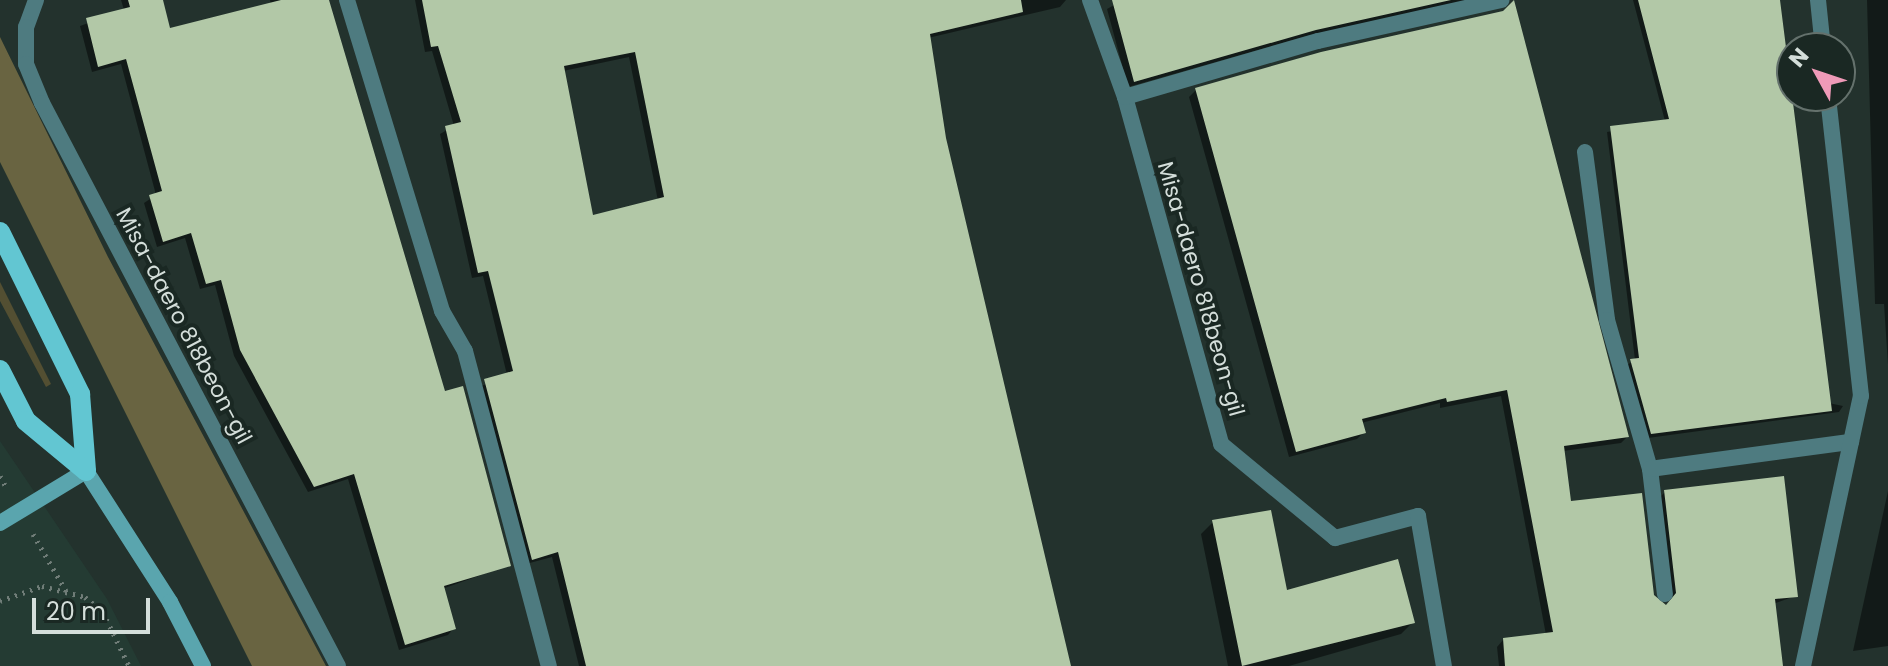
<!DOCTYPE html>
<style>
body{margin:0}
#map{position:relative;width:1888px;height:666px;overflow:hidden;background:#23322d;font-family:Poppins,sans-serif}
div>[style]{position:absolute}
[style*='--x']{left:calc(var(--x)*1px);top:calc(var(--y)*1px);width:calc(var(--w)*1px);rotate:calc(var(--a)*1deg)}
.built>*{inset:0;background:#243b33}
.green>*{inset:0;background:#534f32}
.forest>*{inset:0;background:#696441}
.shadow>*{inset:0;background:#0007}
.building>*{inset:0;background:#b2c8a7}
.path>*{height:5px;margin-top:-2.5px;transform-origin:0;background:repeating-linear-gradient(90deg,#707d78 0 2px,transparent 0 8px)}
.service>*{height:16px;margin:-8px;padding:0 8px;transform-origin:8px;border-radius:8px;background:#4e7b80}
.secondary>*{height:16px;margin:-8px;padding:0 8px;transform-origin:8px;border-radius:8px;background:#5aa5ae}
.primary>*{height:20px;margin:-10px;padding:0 10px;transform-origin:10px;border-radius:10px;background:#62c6d2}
span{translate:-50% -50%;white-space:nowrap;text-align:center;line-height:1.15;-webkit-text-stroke:8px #1a2823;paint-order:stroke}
.street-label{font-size:22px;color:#d4deda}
.north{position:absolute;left:1776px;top:32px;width:80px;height:80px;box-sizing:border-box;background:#1a2823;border:2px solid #64716c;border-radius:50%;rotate:310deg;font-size:22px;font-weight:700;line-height:32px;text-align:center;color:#d4deda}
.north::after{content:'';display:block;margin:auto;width:28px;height:36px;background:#ef9ab8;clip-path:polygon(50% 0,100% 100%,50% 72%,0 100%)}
.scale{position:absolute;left:32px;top:598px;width:118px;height:36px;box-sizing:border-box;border:4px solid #d4deda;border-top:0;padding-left:10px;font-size:24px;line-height:28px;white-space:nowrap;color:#d4deda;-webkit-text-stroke:6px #1a2823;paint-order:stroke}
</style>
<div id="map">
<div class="built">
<div style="clip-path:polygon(0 441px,107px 599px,141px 666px,0 666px)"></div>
</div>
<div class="green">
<div style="clip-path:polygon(0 282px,51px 384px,46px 387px,0 301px)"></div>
</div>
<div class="forest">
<div style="clip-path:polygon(0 37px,108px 257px,326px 666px,252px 666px,0 162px)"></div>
</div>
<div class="shadow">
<div style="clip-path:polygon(121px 0,161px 0,169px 31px,271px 5px,270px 0,327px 0,444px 393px,509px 565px,442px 589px,454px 628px,448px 635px,399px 650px,348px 479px,308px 492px,234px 356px,215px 285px,200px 289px,185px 238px,157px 247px,144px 203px,156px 195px,121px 64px,92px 72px,80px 26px,124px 10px)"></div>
<div style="clip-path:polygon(evenodd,415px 0,1066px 0,1060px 7px,928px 38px,944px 138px,1069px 666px,579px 666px,552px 557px,526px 564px,479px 387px,507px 375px,483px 276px,472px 278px,440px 134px,454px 126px,432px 51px,425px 52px,415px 0,629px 57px,658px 201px,592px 217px,563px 71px,629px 57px)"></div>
<div style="clip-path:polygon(1123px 0,1468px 0,1307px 36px,1128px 87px,1107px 9px)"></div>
<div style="clip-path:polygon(1633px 0,1778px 0,1724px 381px,1843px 406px,1839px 412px,1648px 438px,1627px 365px,1635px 360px,1607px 132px,1665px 121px)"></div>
<div style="clip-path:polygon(1867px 0,1888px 0,1888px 365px,1884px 304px,1875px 304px)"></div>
<div style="clip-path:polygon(1196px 90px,1627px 437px,1621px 443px,1563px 451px,1569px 503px,1652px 596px,1665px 607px,1670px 601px,1658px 499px,1665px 492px,1795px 596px,1773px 604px,1778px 666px,1499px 666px,1497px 647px,1503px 640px,1546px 635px,1501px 396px,1440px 408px,1440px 403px,1361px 423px,1364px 432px,1357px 439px,1289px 457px,1189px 97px)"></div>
<div style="clip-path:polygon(1888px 491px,1888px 646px,1853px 651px)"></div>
<div style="clip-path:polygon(1213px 522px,1286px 593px,1413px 622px,1401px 634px,1289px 666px,1228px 666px,1201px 534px)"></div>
</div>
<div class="building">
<div style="clip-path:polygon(128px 0,163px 0,170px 28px,281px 0,329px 0,445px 391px,463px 386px,511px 566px,444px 586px,456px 629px,405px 645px,354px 474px,314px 487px,240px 350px,221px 280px,206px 284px,191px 233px,163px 242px,149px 195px,162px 191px,126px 59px,98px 67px,86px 18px,130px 7px)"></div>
<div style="clip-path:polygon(evenodd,422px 0,1021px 0,1023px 12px,930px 34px,946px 138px,1071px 666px,586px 666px,558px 552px,532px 560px,484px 379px,513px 371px,488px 271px,478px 273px,445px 126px,461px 122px,438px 46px,431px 47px,422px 0,635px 52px,664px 197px,593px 215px,564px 66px,635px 52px)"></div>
<div style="clip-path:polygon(1112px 0,1451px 0,1316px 30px,1134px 82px)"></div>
<div style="clip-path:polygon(1514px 0,1629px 437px,1564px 446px,1571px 501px,1642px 493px,1654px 595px,1666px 605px,1676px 593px,1664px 490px,1784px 476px,1798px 597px,1775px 599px,1783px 666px,1505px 666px,1503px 638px,1553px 632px,1507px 390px,1447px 402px,1446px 398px,1362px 419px,1366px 433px,1296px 452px,1195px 88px,1321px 52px,1503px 11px)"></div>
<div style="clip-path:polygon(1638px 0,1780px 0,1832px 411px,1651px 434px,1630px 359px,1639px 358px,1610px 126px,1669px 119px)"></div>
<div style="clip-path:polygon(1271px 510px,1287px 590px,1398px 559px,1415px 623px,1242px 666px,1212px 520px)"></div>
</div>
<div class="path">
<div style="--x:0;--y:476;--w:13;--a:61"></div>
<div style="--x:33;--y:534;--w:66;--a:59.9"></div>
<div style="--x:0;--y:601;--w:45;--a:-19.7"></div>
<div style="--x:42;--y:586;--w:44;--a:14.3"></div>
<div style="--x:85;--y:597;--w:23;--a:40"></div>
<div style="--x:103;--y:612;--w:60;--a:64.3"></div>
</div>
<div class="service">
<div style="--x:36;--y:0;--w:29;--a:110"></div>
<div style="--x:26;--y:27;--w:37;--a:90"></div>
<div style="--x:26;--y:64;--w:42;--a:67.7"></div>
<div style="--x:42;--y:103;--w:636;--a:62.27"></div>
<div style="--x:347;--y:0;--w:325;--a:73"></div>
<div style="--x:442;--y:311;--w:46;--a:60.1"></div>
<div style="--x:465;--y:351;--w:326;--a:75.1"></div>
<div style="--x:1090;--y:0;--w:103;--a:70.2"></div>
<div style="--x:1125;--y:97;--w:360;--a:74.5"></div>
<div style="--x:1221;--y:444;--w:148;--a:39.5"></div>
<div style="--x:1335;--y:538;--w:86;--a:-14.8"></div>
<div style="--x:1418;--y:516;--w:152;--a:80.2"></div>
<div style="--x:1818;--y:0;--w:48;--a:84.1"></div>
<div style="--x:1125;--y:97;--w:201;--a:-16.2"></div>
<div style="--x:1318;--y:41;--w:188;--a:-12.6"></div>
<div style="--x:1585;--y:152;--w:169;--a:82.5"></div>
<div style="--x:1607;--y:320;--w:155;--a:73.9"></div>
<div style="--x:1650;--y:469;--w:126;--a:83.2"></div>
<div style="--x:1650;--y:469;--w:203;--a:-7.7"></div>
<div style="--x:1803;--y:666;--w:276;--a:-77.9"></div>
<div style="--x:1861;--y:396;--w:302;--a:-96.3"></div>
</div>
<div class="secondary">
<div style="--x:0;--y:523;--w:100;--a:-31.2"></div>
<div style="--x:86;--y:471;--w:156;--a:57.3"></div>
<div style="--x:170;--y:602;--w:72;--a:62.7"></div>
</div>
<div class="primary">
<div style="--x:0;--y:232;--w:181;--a:63.7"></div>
<div style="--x:80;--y:394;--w:77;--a:85.5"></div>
<div style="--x:0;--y:370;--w:57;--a:63"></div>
<div style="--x:26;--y:421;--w:78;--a:39.8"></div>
</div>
<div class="street-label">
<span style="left:1201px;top:289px;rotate:74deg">Misa-daero 818beon-gil</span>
<span style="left:184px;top:326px;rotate:62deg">Misa-daero 818beon-gil</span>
</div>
<div class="north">N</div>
<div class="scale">20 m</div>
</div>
